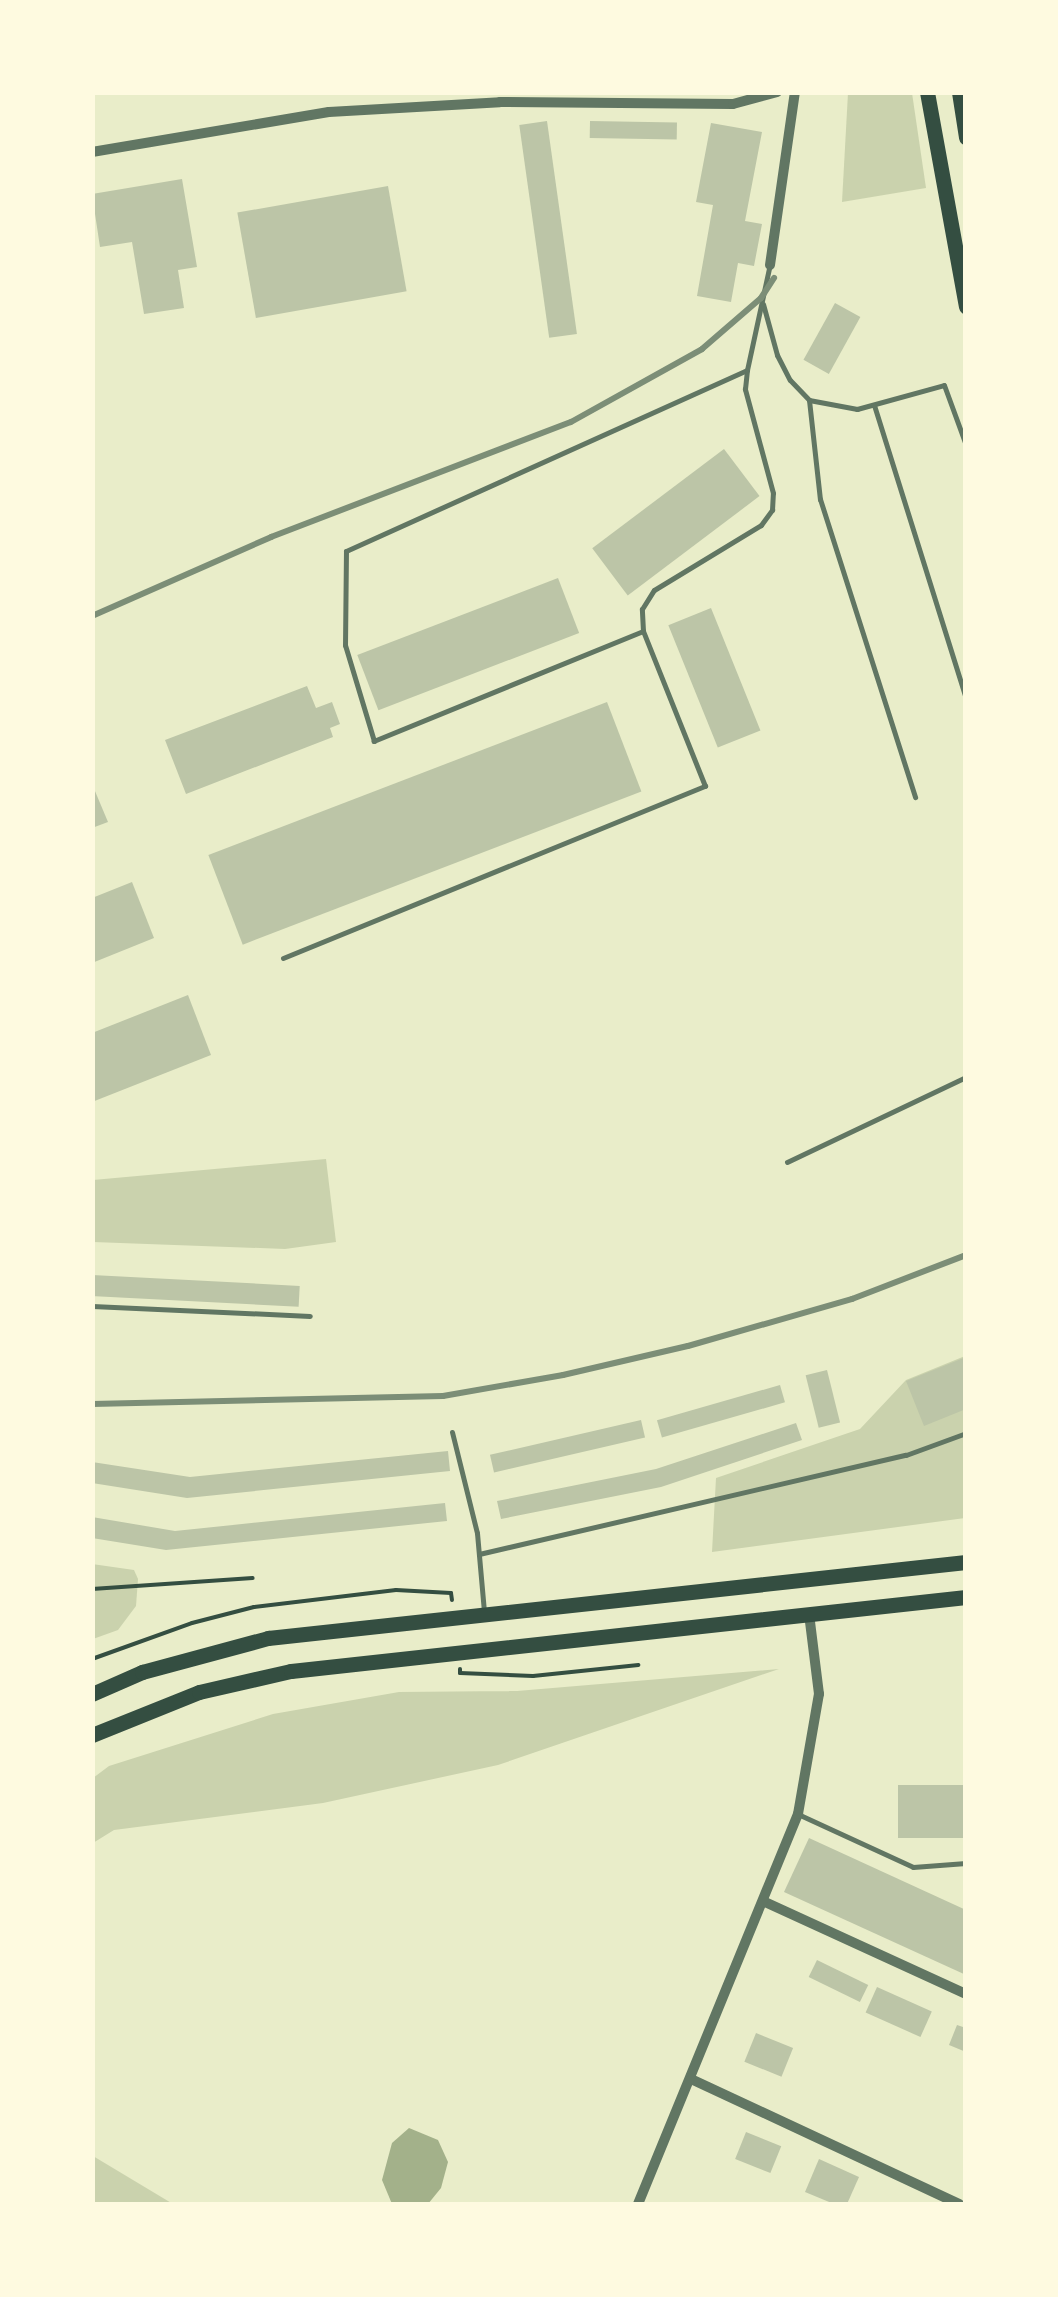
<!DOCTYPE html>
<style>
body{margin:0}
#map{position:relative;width:1058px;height:2297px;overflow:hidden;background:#e9edc9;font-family:"Alegreya Sans",sans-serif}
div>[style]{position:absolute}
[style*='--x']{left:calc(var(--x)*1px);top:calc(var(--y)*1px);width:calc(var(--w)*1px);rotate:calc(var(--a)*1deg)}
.green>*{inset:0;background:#cad2ad}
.water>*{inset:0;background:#a3b18a}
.building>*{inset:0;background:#bcc5a7;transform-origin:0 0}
.path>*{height:4px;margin:-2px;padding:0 2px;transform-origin:2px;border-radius:2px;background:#344e41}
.service>*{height:5px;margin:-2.5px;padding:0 2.5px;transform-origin:2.5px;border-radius:2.5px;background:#617663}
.minor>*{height:10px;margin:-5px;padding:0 5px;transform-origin:5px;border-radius:5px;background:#617663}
.secondary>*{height:15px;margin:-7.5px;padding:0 7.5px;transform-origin:7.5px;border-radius:7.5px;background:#344e41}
.rail>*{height:6px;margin:-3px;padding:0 3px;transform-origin:3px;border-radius:3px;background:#7c8e77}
span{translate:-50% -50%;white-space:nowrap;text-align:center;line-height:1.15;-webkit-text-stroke:10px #fefae0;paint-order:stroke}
.frame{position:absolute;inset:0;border:95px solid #fefae0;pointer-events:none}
</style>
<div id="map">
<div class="green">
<div style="clip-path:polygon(848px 93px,912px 93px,926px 188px,842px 202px)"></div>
<div style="clip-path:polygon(326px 1159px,336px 1242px,285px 1249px,93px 1242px,93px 1180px)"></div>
<div style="clip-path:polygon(965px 1356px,965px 1518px,712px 1552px,716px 1478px,860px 1429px,906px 1380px)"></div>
<div style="clip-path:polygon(92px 1564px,134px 1570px,138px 1579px,136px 1606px,118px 1630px,93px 1639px)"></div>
<div style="clip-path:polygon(779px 1669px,498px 1765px,323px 1803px,114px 1830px,93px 1843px,93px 1778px,109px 1766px,273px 1714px,399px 1692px,517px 1691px)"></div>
<div style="clip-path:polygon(92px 2156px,93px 2156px,173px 2204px,93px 2204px)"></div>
</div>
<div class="water">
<div style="clip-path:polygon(409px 2128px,438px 2140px,448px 2162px,441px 2188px,428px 2204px,392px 2204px,382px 2180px,392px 2143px)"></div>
</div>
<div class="building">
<div style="left:547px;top:121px;width:215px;height:28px;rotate:82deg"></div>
<div style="left:590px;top:121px;width:87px;height:17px;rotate:1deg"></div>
<div style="clip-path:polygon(711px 123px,762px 132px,745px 221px,762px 224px,754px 266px,738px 263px,731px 302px,697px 296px,713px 205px,696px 202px)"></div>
<div style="clip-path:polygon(182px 179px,197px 267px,178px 270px,184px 308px,144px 314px,132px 242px,100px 247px,92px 194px)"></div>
<div style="left:388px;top:186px;width:107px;height:153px;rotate:80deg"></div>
<div style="left:835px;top:303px;width:29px;height:65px;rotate:29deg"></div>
<div style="left:724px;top:449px;width:59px;height:165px;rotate:53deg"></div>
<div style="left:558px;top:578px;width:59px;height:215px;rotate:69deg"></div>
<div style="left:711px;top:608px;width:132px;height:46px;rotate:68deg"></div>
<div style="clip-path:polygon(307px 686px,316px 708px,332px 702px,340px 724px,330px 728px,333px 737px,186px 794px,165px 740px)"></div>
<div style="left:607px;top:702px;width:96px;height:427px;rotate:69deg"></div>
<div style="clip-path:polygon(92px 784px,108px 822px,92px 828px)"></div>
<div style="clip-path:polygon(132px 882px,154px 938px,92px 963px,92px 898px)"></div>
<div style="clip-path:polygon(188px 995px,211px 1055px,92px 1102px,92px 1033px)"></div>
<div style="left:92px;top:1275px;width:208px;height:21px;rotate:3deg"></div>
<div style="clip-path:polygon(966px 1357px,966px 1409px,924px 1426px,906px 1381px)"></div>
<div style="left:827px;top:1370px;width:54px;height:22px;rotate:76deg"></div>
<div style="left:780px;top:1385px;width:18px;height:128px;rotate:74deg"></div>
<div style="left:641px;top:1420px;width:18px;height:155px;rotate:77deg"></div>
<div style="clip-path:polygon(796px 1423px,802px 1440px,661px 1487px,501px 1519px,497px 1501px,656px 1469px)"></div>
<div style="clip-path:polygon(448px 1451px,450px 1471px,187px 1498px,92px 1483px,92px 1462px,190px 1477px)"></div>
<div style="clip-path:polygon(445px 1503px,447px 1521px,166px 1550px,92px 1538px,92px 1517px,175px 1531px)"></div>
<div style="left:966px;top:1785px;width:53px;height:68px;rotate:90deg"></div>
<div style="clip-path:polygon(809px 1838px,966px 1910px,966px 1975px,784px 1892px)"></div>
<div style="left:817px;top:1960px;width:57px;height:19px;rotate:26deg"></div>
<div style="left:877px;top:1987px;width:60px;height:28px;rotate:24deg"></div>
<div style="clip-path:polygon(957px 2025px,966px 2028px,966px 2052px,949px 2045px)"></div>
<div style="left:756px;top:2033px;width:40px;height:31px;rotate:22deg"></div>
<div style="left:746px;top:2132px;width:38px;height:29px;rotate:22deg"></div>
<div style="clip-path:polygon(819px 2159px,859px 2177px,847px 2204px,834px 2204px,805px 2192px)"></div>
</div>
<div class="path">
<div style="--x:92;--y:1589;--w:161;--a:-3.9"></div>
<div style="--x:92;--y:1659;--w:106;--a:-19.8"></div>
<div style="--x:192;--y:1623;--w:64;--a:-14.5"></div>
<div style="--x:254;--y:1607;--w:143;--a:-6.8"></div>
<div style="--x:396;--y:1590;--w:55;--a:3.1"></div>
<div style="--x:451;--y:1593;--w:7;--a:82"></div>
<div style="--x:460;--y:1669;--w:4;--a:90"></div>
<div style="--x:460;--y:1673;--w:73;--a:2.4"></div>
<div style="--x:533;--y:1676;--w:106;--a:-6"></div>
</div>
<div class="service">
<div style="--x:763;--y:304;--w:53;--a:74.6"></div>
<div style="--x:777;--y:355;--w:28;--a:63"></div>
<div style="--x:790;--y:380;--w:28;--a:46"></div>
<div style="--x:809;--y:400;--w:49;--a:10.6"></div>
<div style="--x:857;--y:409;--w:90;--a:-15.4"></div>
<div style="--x:944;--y:385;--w:64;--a:69.9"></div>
<div style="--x:809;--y:400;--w:100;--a:83.7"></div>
<div style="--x:820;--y:499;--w:313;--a:72.3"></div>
<div style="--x:874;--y:405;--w:308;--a:72.6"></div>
<div style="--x:643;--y:631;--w:22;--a:-93"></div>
<div style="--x:642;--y:609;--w:22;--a:-58"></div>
<div style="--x:654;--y:590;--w:125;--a:-31.3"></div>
<div style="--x:761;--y:525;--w:19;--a:-54"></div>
<div style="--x:772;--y:510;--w:17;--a:-87"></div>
<div style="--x:773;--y:493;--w:108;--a:-105.1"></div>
<div style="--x:745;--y:389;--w:18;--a:-84"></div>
<div style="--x:283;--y:958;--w:456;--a:-22.2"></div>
<div style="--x:705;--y:786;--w:167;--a:-111.8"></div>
<div style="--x:643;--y:631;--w:291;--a:157.8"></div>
<div style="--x:374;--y:741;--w:100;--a:-106.8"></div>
<div style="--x:345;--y:645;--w:94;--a:-89.4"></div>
<div style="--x:346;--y:551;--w:440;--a:-24.3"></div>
<div style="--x:747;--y:370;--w:104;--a:-77.8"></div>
<div style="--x:787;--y:1162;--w:198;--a:-25.4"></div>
<div style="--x:92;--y:1306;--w:218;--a:2.6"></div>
<div style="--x:452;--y:1432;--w:104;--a:76.1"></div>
<div style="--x:477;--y:1533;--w:78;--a:84.9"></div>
<div style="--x:479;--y:1554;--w:438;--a:-13.1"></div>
<div style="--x:906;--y:1455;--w:64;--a:-20.1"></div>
<div style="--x:800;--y:1815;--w:124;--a:24.7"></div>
<div style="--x:913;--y:1867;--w:53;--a:-4.3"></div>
</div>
<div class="minor">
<div style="--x:92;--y:152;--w:240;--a:-9.6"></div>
<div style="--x:329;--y:112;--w:171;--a:-3.3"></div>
<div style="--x:500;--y:102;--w:233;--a:0.5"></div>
<div style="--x:733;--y:104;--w:46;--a:-15.3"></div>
<div style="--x:770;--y:265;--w:175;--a:-81.8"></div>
<div style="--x:765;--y:1902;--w:221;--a:24.6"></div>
<div style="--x:691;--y:2079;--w:296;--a:25"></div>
<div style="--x:638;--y:2204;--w:422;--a:-67.7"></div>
<div style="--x:798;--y:1814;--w:122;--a:-80.1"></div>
<div style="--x:819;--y:1694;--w:81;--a:-97.1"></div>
</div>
<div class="secondary">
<div style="--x:927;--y:92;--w:218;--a:79.7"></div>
<div style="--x:959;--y:92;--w:46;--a:81.2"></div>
<div style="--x:92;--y:1694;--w:55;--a:-23.7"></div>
<div style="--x:142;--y:1672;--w:131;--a:-15.1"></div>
<div style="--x:268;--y:1638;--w:702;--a:-6.21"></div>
<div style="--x:92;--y:1735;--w:115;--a:-21.9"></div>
<div style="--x:199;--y:1692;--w:94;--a:-12.9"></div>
<div style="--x:291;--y:1671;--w:679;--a:-6.26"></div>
</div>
<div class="rail">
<div style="--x:92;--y:616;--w:196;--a:-23.8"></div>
<div style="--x:271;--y:537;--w:321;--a:-21"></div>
<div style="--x:571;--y:422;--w:150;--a:-29.1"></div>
<div style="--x:702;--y:349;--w:78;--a:-40.8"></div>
<div style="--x:761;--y:298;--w:24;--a:-57"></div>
<div style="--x:92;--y:1404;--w:351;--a:-1.3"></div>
<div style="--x:443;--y:1396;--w:122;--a:-9.9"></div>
<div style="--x:563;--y:1375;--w:128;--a:-13.1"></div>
<div style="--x:688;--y:1346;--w:171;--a:-16"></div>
<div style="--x:852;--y:1299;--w:122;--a:-21.1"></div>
</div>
<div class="frame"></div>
</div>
